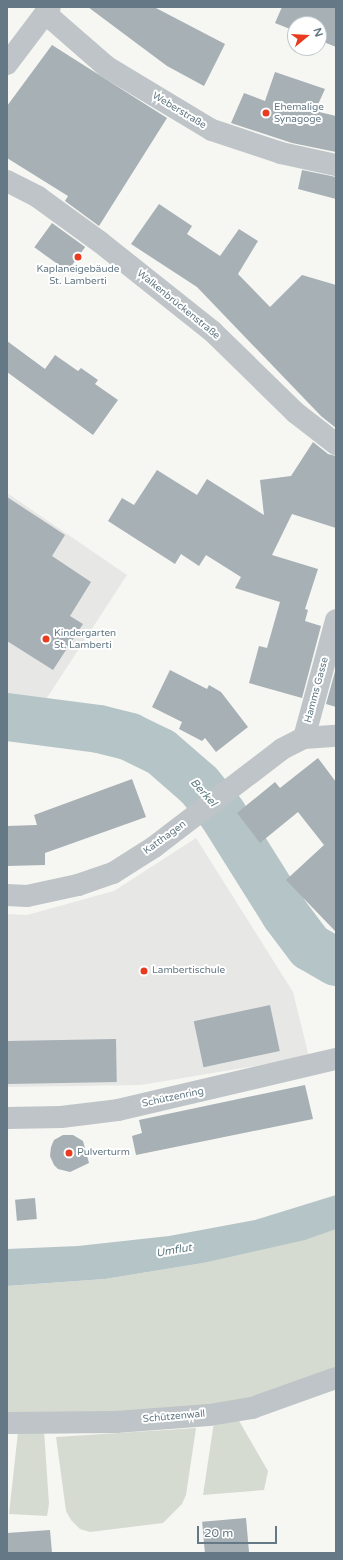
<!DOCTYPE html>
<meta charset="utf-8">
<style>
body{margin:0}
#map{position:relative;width:343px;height:1560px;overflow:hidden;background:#f6f6f2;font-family:"Varela Round",sans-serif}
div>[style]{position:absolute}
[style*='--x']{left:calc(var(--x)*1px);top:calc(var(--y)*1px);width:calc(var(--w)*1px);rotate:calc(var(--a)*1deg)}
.built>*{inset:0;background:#e7e7e6}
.green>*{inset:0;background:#d6dbd1}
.water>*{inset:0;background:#b5c5c7}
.river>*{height:48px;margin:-24px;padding:0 24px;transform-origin:24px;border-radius:24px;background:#b5c5c7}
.building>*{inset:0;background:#a6b0b5;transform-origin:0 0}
.minor>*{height:22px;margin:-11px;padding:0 11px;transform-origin:11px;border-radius:11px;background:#bec4c7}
.dots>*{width:11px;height:11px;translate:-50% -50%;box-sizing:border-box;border:2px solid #fff;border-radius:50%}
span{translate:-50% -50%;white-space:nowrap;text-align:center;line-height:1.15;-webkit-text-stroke:4px #fff;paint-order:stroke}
.poi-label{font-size:10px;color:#647985}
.left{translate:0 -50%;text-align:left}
.street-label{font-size:10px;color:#647985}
.water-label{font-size:11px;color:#5f7b81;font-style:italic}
.frame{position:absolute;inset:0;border:8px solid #647985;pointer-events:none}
.north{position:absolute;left:287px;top:16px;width:40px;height:40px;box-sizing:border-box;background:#fff;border:1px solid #c1c9ce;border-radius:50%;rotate:72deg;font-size:11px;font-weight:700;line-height:16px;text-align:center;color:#647985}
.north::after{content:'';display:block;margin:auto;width:14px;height:18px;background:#e83b20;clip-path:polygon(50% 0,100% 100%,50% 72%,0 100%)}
.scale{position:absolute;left:197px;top:1526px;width:80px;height:18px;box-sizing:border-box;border:2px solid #647985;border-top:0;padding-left:5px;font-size:12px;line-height:14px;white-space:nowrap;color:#647985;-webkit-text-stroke:3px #fff;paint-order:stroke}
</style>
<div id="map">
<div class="built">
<div style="clip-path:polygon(7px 493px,127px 575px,41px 707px,7px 703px)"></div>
<div style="clip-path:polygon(196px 838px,293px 992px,309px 1057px,141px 1085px,7px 1087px,7px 914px,27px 915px,114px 891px)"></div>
</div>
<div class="green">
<div style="clip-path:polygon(336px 1228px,336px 1370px,290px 1387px,226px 1404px,7px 1420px,7px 1286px,105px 1279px,203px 1263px)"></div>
<div style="clip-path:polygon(238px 1419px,268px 1471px,264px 1490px,203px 1495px,214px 1422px)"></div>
<div style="clip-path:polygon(196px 1428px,186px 1495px,182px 1504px,163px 1523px,90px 1532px,80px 1529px,71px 1520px,66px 1511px,56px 1437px)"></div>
<div style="clip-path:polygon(44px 1430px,49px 1504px,47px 1516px,9px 1514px,18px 1432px)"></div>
</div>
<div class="water">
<div style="clip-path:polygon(336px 1195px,336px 1229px,305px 1240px,203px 1263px,105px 1279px,7px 1286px,7px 1249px,78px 1246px,169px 1236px,255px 1220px)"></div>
</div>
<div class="river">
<div style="--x:7;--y:717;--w:93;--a:7.4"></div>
<div style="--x:99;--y:729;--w:32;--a:14"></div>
<div style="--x:130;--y:737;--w:34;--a:26"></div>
<div style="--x:161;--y:752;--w:50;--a:41"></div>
<div style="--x:199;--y:785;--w:38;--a:51"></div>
<div style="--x:223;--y:815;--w:117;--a:57.9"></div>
<div style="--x:285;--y:914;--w:41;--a:52.9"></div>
<div style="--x:310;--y:947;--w:30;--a:30"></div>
</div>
<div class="building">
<div style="clip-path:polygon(88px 7px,154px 7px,225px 44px,204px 86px,167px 66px)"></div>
<div style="clip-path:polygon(282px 7px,336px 7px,336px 47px,319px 40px,319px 24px,295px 24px,295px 31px,275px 23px)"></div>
<div style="clip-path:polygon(52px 45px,167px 118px,99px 226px,65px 201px,68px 196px,7px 158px,7px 106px)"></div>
<div style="clip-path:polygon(275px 72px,325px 89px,315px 111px,336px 116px,336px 152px,292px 143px,231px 123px,244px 93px,265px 101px)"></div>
<div style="clip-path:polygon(302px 170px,336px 177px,336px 199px,298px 189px)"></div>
<div style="clip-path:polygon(159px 204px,192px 226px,187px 234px,220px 256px,239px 229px,258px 241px,238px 274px,270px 307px,302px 275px,336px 285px,336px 428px,321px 416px,197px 287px,131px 244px)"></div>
<div style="left:52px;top:223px;width:41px;height:30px;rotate:36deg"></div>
<div style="clip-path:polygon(7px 341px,45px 369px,55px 355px,78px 371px,81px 368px,98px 380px,95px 384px,118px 400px,93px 435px,7px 372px)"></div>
<div style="clip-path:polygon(313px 442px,328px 454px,336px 456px,336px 528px,292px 514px,272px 555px,318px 569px,305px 609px,308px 610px,305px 621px,321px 626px,302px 698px,249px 683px,259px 646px,267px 648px,280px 602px,235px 588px,241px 577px,206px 555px,199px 566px,181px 554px,175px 564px,108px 521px,122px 498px,134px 505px,157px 470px,197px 495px,207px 479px,264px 515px,260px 480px,291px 476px)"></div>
<div style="clip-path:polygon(7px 497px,65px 535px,52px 556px,91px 582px,70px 616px,83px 624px,53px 670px,7px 641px)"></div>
<div style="clip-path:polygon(336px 668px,336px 707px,326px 704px)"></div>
<div style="clip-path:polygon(170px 670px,207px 689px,209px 685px,221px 692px,248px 727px,216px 752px,205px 738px,202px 741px,179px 729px,182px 722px,152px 707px)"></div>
<div style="clip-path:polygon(318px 758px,336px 782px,336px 932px,286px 880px,324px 845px,298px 812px,260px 843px,237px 813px,275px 782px,280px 788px)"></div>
<div style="clip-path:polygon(132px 779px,146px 817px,45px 853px,45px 865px,7px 866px,7px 826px,37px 825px,34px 815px)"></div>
<div style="left:270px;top:1005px;width:47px;height:78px;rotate:78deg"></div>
<div style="left:116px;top:1039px;width:43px;height:109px;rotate:89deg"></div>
<div style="clip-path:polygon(305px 1085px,313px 1119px,136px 1155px,132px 1136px,142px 1133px,139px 1120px)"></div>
<div style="clip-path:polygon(63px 1135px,73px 1135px,83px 1141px,89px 1163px,70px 1172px,58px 1169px,54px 1165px,50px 1156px,51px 1147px,54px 1140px)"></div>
<div style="left:35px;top:1198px;width:21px;height:20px;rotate:85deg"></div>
<div style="left:246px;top:1518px;width:35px;height:44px;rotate:85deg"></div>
<div style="clip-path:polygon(50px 1530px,52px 1553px,7px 1553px,7px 1533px)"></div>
</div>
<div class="minor">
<div style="--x:45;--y:13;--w:82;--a:41.1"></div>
<div style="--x:107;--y:67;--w:122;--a:31"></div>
<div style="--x:212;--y:130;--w:73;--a:18.4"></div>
<div style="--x:281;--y:153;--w:56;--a:12.3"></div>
<div style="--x:7;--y:64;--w:71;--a:-53"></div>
<div style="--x:7;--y:181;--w:35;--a:27"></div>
<div style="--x:38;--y:197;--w:77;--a:36"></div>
<div style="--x:100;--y:242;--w:144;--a:38.5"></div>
<div style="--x:213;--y:332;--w:116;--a:44.3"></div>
<div style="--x:296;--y:413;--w:51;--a:37.8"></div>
<div style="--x:304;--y:738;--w:122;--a:-74.8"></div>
<div style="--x:7;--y:895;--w:20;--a:3"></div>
<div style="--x:27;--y:896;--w:52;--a:-12.2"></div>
<div style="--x:78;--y:885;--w:37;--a:-19"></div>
<div style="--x:113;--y:873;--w:49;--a:-32.4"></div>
<div style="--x:154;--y:847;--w:161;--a:-37.4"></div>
<div style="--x:282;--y:749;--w:25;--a:-27"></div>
<div style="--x:304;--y:738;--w:32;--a:-4"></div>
<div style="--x:7;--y:1118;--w:54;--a:-1.1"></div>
<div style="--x:61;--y:1117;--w:57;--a:-7"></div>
<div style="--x:118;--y:1110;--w:224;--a:-13.2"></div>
<div style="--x:7;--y:1423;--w:109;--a:-0.5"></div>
<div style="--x:116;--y:1422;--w:93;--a:-4.3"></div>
<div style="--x:209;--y:1415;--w:44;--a:-9.2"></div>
<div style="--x:252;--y:1408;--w:89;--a:-19.7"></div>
</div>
<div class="dots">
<div style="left:266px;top:113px;background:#e83b20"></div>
<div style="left:78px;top:257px;background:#e83b20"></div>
<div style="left:46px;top:639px;background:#e83b20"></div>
<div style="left:144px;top:971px;background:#e83b20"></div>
<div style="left:69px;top:1153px;background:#e83b20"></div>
</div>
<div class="poi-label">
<span class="left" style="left:274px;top:113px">Ehemalige<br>Synagoge</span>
<span style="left:78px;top:275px">Kaplaneigebäude<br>St. Lamberti</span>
<span class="left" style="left:54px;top:639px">Kindergarten<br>St. Lamberti</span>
<span class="left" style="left:152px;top:971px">Lambertischule</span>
<span class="left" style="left:77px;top:1153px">Pulverturm</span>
</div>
<div class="street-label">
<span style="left:179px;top:111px;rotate:31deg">Weberstraße</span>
<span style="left:178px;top:305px;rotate:39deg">Walkenbrückenstraße</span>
<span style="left:317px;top:690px;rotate:-75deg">Hamms Gasse</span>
<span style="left:165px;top:838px;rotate:-36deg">Katthagen</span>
<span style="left:173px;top:1098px;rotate:-12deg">Schützenring</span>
<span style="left:174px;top:1417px;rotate:-5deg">Schützenwall</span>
</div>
<div class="water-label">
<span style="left:203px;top:793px;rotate:48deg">Berkel</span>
<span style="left:174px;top:1251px;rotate:-10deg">Umflut</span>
</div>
<div class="frame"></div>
<div class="north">N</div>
<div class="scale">20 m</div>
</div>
